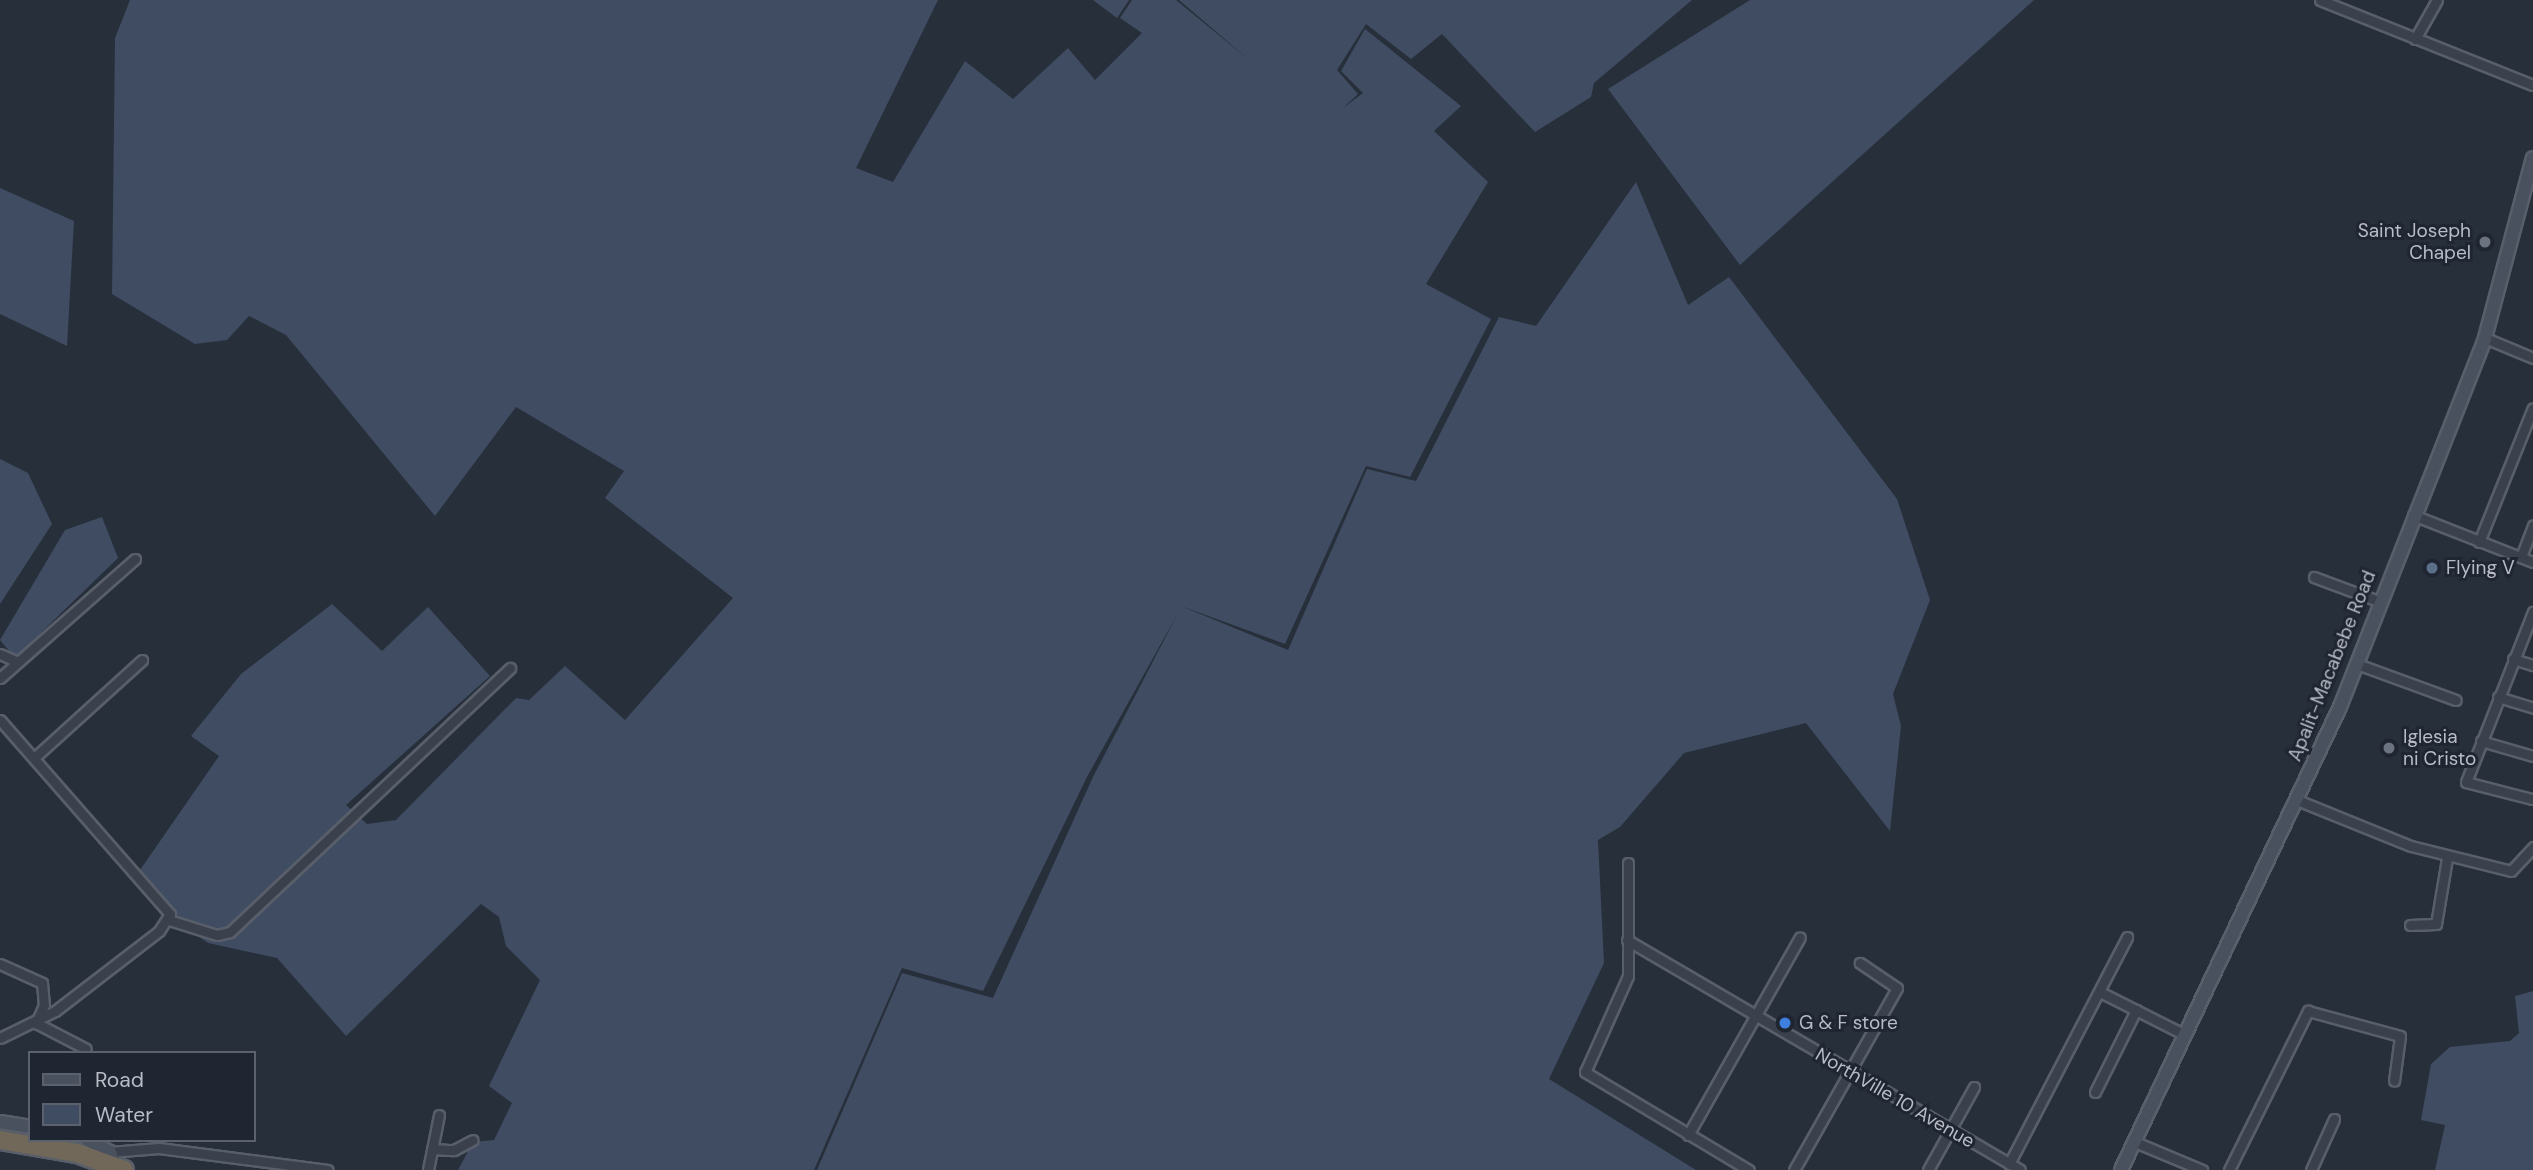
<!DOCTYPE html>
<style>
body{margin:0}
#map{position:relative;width:2533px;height:1170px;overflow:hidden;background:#272f3b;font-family:"DM Sans",sans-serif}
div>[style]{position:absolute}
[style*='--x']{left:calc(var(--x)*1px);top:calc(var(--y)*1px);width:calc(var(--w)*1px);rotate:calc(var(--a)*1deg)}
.water>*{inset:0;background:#3f4c62}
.roads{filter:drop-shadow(2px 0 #595f6a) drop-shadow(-2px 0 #595f6a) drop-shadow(0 2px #595f6a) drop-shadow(0 -2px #595f6a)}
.street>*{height:9px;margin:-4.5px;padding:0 4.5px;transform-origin:4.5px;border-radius:4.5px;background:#3b414c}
.secondary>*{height:12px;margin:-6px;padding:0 6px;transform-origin:6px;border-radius:6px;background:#49505e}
.highway>*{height:18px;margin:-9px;padding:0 9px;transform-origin:9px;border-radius:9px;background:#716859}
.dots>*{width:19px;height:19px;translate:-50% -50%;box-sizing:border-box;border:4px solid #202631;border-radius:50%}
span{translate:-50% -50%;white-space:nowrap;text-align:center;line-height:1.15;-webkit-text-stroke:6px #202631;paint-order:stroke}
.poi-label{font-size:19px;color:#b7bcc7}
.right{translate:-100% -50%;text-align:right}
.left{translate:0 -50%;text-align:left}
.street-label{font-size:19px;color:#b7bcc7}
.legend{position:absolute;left:28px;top:1051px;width:228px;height:91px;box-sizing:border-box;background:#202631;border:2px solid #5c626d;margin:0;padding:9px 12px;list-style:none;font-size:21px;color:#b7bcc7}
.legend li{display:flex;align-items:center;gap:14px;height:35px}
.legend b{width:35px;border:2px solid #5c626d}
</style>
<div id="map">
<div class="water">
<div style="clip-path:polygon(130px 0,938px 0,856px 168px,893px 182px,965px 61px,1013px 99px,1068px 48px,1095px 80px,1142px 33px,1120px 18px,1132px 0,1176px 0,1248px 59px,1179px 0,1692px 0,1594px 83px,1591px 97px,1535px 132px,1442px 34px,1411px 59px,1366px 24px,1337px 70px,1358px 94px,1343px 108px,1363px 93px,1341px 71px,1365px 29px,1461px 106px,1434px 131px,1488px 182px,1426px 284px,1491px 319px,1410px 477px,1366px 466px,1285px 644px,1181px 606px,1288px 650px,1367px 469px,1416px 481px,1499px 317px,1536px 326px,1636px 182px,1688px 305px,1729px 277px,1897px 499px,1930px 600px,1893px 694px,1901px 726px,1890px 831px,1806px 723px,1684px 753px,1620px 827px,1598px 840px,1604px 963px,1549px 1079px,1696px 1170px,817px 1170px,902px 973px,993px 998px,1093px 777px,1178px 613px,1087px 777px,983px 991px,902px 968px,814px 1170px,458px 1170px,473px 1142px,494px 1140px,512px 1103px,489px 1086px,540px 980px,506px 946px,499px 917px,481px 904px,346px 1036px,277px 958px,208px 943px,167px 915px,140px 870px,219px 756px,191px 736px,241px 674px,332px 604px,382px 651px,428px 607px,490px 676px,346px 805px,367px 824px,396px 820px,516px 698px,529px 700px,565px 666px,625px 720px,733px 598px,605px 498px,624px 471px,516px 407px,435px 516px,286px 335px,249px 316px,227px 340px,195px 344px,112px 294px,115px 38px)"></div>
<div style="clip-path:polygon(1093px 0,1129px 0,1117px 18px)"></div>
<div style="clip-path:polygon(1750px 0,2034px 0,1740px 265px,1608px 89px)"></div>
<div style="clip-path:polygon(0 188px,74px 221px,67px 346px,0 314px)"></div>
<div style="clip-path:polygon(0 459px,28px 473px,52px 524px,0 604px)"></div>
<div style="clip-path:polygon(102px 517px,118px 558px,15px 658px,0 640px,65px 530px)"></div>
<div style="clip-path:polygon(2533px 991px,2533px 1170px,2435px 1170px,2445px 1125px,2421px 1120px,2431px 1064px,2450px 1047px,2510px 1041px,2519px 1033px,2515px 996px)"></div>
</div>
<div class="roads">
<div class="street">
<div style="--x:2320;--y:0;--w:229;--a:21.8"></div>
<div style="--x:2415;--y:39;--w:45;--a:-60.6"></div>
<div style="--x:2485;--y:338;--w:52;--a:22.6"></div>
<div style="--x:2413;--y:515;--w:129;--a:21.4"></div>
<div style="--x:2479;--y:542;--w:144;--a:-68.1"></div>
<div style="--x:2521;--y:557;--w:34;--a:-69"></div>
<div style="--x:2314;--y:577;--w:72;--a:20.5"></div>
<div style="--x:0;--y:654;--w:17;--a:24"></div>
<div style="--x:2513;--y:659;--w:21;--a:17"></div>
<div style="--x:2357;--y:664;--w:105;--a:20"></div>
<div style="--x:0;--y:678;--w:180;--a:-41.4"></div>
<div style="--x:2498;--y:697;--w:37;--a:17"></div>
<div style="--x:0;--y:720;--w:258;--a:48.8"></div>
<div style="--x:170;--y:914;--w:20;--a:123"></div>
<div style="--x:159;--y:931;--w:131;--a:142.4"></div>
<div style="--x:55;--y:1011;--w:61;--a:153.9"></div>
<div style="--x:2481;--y:741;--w:54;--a:16.1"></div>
<div style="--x:34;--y:758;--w:146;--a:-42.2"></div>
<div style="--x:2532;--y:799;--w:68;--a:-165.6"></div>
<div style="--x:2466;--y:782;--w:183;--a:-68.5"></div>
<div style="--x:2297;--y:800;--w:123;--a:22"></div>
<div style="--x:2411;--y:846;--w:103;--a:14"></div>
<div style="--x:2511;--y:871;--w:33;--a:-47"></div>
<div style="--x:1628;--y:863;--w:113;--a:90"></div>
<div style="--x:1628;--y:976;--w:105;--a:114.1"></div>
<div style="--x:1585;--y:1072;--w:191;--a:30.9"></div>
<div style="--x:169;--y:920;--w:50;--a:17.4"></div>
<div style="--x:217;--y:935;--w:13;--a:-13"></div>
<div style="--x:230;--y:932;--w:385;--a:-43.3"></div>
<div style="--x:2410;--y:925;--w:26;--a:-2"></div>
<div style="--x:2436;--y:924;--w:67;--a:-80.5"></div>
<div style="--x:1627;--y:940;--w:455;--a:30.3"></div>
<div style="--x:0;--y:964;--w:46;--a:24.3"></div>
<div style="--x:42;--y:983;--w:22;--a:85"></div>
<div style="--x:44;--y:1005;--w:20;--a:114"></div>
<div style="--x:36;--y:1023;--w:56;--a:27.5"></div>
<div style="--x:2100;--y:992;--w:95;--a:26.8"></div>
<div style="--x:2095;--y:1092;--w:92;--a:-63.4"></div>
<div style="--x:1688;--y:1135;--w:227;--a:-60.5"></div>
<div style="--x:2135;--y:1142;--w:73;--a:22.7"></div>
<div style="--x:432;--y:1149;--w:22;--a:3"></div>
<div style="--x:454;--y:1150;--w:21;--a:-28"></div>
<div style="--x:110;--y:1152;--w:49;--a:-4.7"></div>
<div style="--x:159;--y:1148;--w:170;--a:7.4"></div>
<div style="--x:2009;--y:1164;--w:256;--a:-62.5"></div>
<div style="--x:428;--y:1170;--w:56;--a:-78.7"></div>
<div style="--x:1794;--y:1170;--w:209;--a:-60.5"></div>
<div style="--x:1897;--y:988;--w:45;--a:-146"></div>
<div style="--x:1928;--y:1170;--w:95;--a:-61"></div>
<div style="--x:2229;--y:1170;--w:178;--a:-63.6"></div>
<div style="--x:2308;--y:1011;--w:95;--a:15.2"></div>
<div style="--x:2400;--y:1036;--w:45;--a:97.6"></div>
<div style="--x:2311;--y:1170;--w:56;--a:-65.7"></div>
</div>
<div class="secondary">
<div style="--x:0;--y:1122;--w:30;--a:9"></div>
<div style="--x:88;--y:1140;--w:25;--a:29"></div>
<div style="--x:110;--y:1152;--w:15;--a:70"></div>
<div style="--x:2121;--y:1170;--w:512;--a:-64.69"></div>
<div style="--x:2340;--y:707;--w:396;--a:-68.5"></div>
<div style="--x:2485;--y:338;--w:186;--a:-75.1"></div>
</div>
<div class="highway">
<div style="--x:0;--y:1140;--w:78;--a:9.6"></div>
<div style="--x:77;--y:1153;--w:50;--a:19.9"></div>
</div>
</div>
<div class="dots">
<div style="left:2485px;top:242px;background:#6b7280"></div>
<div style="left:2432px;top:568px;background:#5c6f8a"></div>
<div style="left:2389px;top:748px;background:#6b7280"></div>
<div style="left:1785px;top:1023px;background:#3f7fe0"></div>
</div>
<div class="poi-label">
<span class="right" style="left:2471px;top:242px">Saint Joseph<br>Chapel</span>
<span class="left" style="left:2446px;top:568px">Flying V</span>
<span class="left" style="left:2403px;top:748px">Iglesia<br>ni Cristo</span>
<span class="left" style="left:1799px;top:1023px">G &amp; F store</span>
</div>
<div class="street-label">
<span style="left:2332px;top:666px;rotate:-68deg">Apalit-Macabebe Road</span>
<span style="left:1895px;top:1098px;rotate:30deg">NorthVille 10 Avenue</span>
</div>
<ul class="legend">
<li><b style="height:9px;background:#49505e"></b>Road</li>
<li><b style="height:19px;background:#3f4c62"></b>Water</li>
</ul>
</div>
